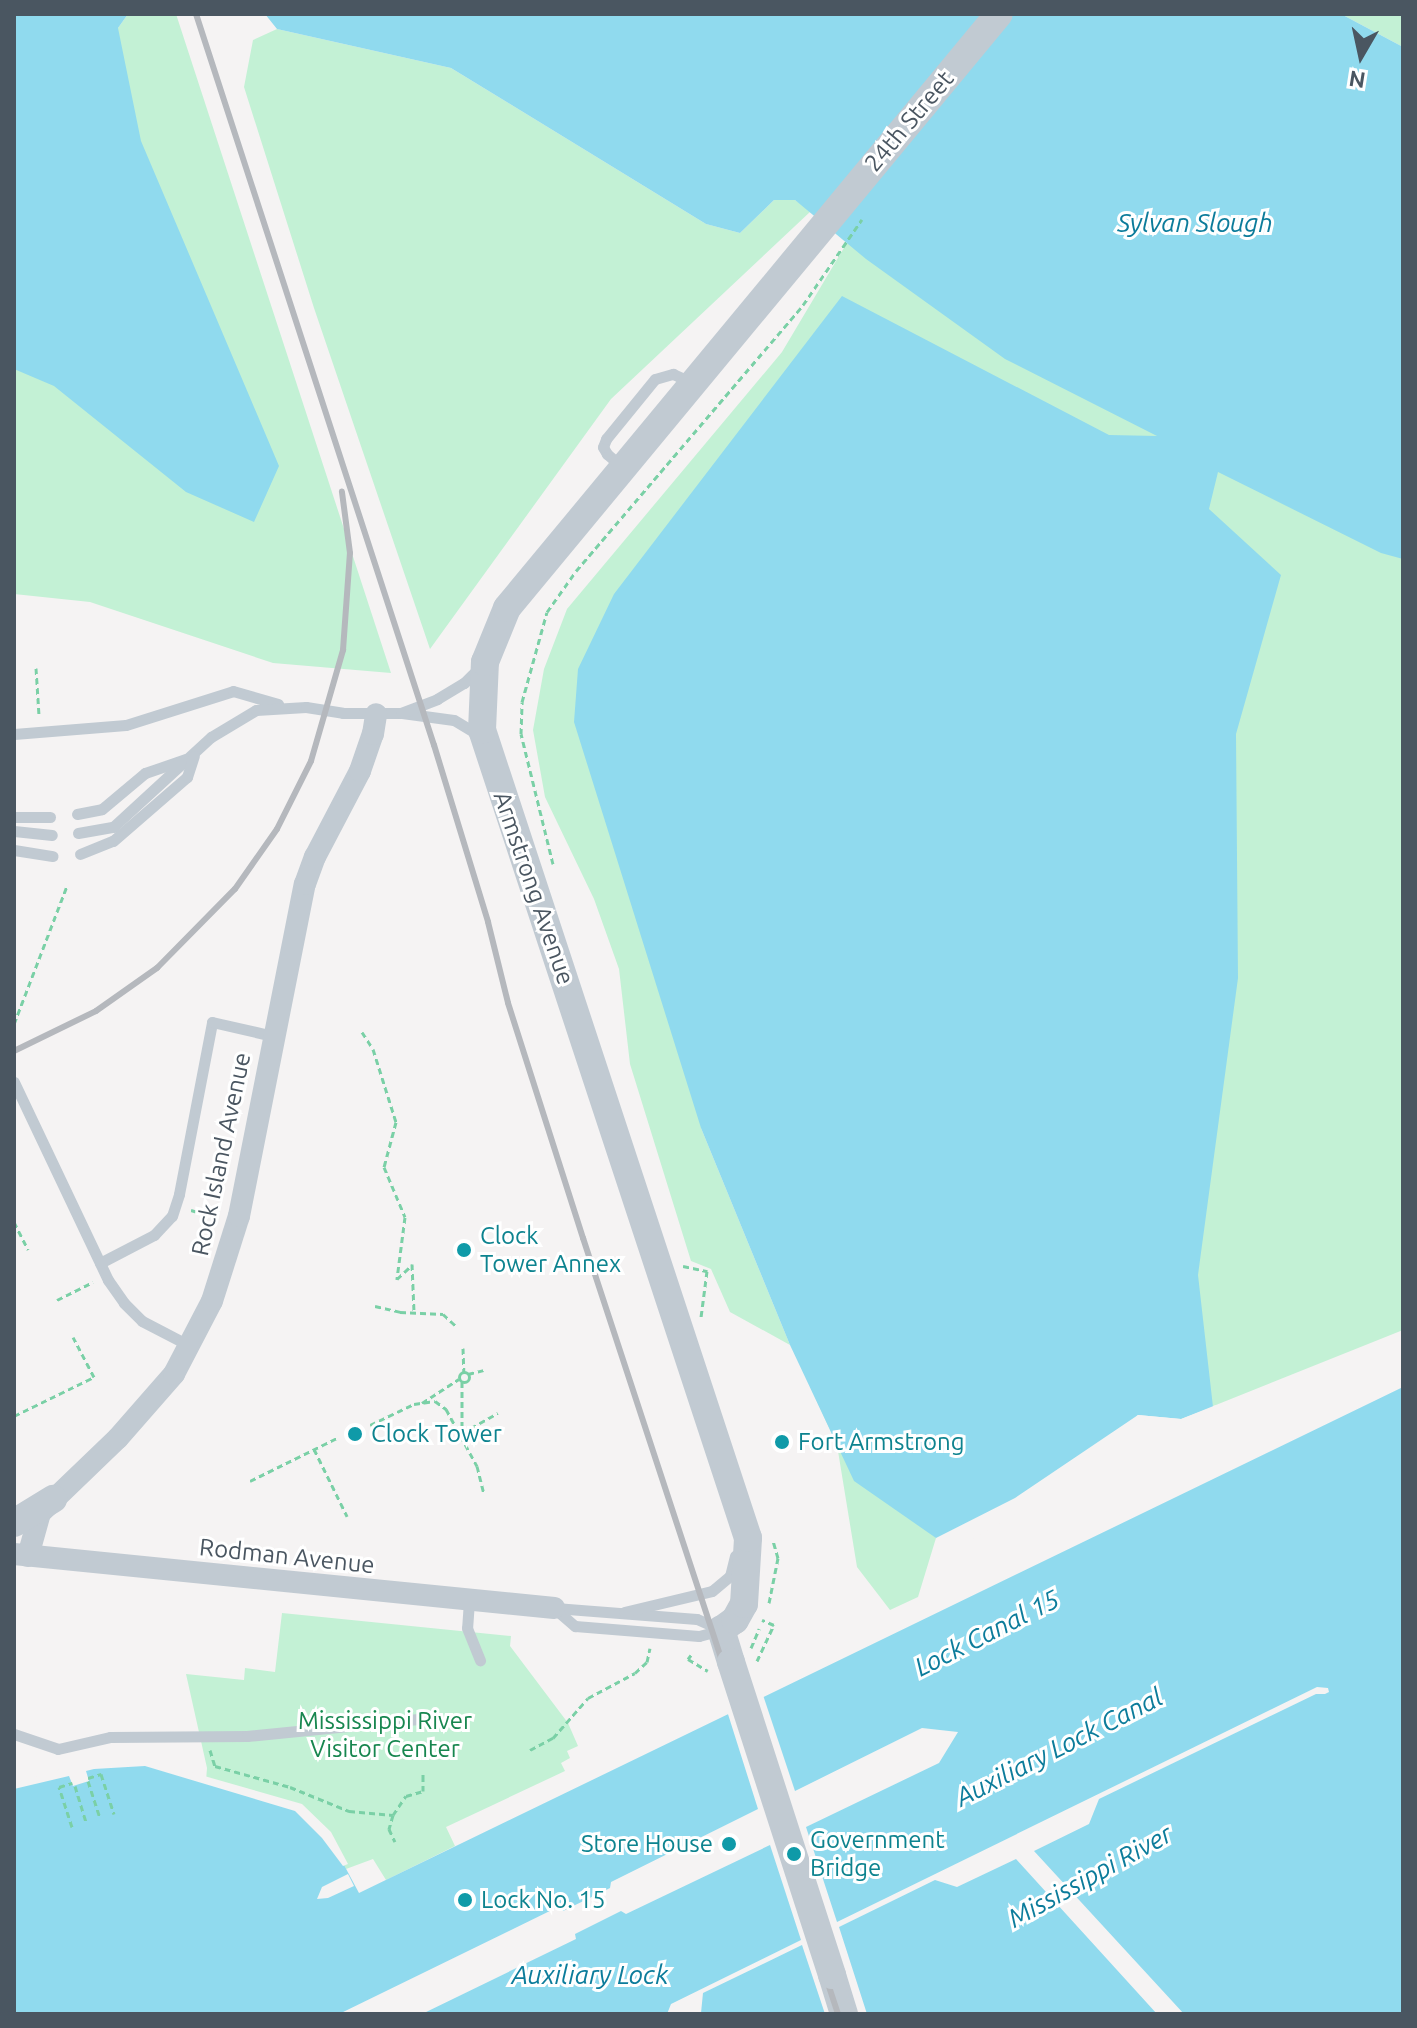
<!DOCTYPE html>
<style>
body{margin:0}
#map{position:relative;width:1417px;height:2028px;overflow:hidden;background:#f5f3f3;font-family:Ubuntu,sans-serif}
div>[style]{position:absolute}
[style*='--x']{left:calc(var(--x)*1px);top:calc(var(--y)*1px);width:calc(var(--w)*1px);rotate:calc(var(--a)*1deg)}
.green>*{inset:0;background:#c3f1d5}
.water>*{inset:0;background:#90daee}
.pier>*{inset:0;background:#f5f3f3}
.path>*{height:3px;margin-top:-1.5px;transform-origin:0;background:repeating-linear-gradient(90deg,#7ad0a6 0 6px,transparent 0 10px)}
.path>.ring{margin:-1.5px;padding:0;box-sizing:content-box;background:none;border:3px solid #7ad0a6;border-radius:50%}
.service>*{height:11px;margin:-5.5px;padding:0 5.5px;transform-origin:5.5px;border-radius:5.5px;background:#c1cad2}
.minor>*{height:22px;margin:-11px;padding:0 11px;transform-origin:11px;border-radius:11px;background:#c1cad2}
.tertiary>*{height:28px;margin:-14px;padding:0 14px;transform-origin:14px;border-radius:14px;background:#c1cad2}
.rail>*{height:6px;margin:-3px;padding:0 3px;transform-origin:3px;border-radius:3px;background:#b5b8bd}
.tertiary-bridge>*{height:28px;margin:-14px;padding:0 14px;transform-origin:14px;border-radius:14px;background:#c1cad2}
.dots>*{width:22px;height:22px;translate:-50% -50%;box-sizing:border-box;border:4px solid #fff;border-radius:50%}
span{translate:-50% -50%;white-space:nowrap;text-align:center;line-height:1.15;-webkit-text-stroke:6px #fff;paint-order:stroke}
.street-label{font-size:24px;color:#4a5661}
.culture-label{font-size:24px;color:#0d838f}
.left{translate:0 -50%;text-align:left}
.right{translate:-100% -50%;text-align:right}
.park-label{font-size:24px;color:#17864f}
.water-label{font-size:26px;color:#0c7c9b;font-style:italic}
.frame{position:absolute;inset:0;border:16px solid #4a5661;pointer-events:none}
.north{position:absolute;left:1321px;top:16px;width:80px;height:80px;-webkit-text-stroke:6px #fff;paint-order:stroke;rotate:189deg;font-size:22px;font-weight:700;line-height:32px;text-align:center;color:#4a5661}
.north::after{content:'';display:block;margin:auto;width:28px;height:36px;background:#4a5661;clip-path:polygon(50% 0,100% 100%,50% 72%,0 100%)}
</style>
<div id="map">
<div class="green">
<div style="clip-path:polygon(14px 14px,118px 28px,128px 14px,176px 14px,391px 673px,273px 663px,90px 602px,14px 594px)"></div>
<div style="clip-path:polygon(1341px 14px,1403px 14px,1403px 47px)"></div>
<div style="clip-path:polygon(277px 29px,451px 68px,706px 224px,740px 233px,775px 199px,795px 200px,811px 211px,611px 399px,430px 649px,314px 308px,244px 87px,253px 40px)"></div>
<div style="clip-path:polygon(848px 241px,1403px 496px,1403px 1330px,1181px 1419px,701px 1128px,790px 1345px,730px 1312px,711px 1269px,691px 1261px,630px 1064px,619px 969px,594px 899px,545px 797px,533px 730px,544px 669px,567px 609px,782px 352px)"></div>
<div style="clip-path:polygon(810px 1386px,936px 1538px,918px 1597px,890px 1610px,857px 1567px,837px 1445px)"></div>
<div style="clip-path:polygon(282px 1613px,511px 1636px,510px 1646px,568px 1723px,578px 1746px,567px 1751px,570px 1758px,561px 1763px,565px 1771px,446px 1827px,455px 1846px,386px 1880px,373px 1859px,346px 1869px,328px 1835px,206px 1781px,207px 1768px,186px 1674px,244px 1680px,245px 1668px,275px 1672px)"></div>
</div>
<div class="water">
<div style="clip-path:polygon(14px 14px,128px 14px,118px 28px,141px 141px,279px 466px,254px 522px,186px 492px,54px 386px,14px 369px)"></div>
<div style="clip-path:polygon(265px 14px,1341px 14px,1403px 47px,1403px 559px,1381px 553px,1218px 472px,1209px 509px,1281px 575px,1236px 734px,1238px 978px,1198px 1275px,1213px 1407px,1181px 1419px,1138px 1415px,1089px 1467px,962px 1541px,936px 1538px,854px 1481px,790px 1345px,701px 1128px,574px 722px,578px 669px,614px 594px,842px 296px,1109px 435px,1157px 436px,1005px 359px,866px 259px,795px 200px,774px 200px,740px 233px,706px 224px,451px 68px,277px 29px)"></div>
<div style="clip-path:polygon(1403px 1387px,1403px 2014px,14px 2014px,14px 1787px,89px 1765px,144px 1762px,300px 1807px,328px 1835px,359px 1893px)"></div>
</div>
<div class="pier">
<div style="clip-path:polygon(1216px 1405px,1214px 1411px,1182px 1423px,1139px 1420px,1091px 1470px,964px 1544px,939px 1542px,936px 1538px,1015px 1498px,1138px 1415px,1181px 1419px)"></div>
<div style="clip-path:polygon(917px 1619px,763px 1695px,795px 1791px,922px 1728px,958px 1732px,939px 1763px,806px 1827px,837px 1922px,1317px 1687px,1328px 1688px,1329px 1692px,1325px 1694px,1316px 1694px,1099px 1799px,1089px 1824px,1034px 1851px,1184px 2014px,1157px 2014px,1016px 1859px,957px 1887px,935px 1880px,839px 1927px,867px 2014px,825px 2014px,802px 1945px,703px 1993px,701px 2013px,667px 2014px,671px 2004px,801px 1940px,770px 1845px,626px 1914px,621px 1911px,575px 1934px,576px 1939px,422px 2014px,339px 2014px,560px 1906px,563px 1911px,610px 1888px,611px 1882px,758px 1809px,727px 1711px)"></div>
<div style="clip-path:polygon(145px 1759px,302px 1804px,331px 1832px,348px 1864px,343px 1866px,322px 1838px,295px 1811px,145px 1766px,94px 1769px,86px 1771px,89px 1781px,73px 1786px,69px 1776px,14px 1789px,14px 1783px,88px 1761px)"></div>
<div style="clip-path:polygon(348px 1874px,354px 1886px,328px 1898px,317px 1899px,322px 1887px)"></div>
</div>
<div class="path">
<div style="--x:36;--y:668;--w:48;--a:86.4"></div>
<div style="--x:553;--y:864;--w:134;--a:-103.8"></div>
<div style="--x:521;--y:734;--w:32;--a:-88"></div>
<div style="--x:522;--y:702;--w:93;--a:-74.5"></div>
<div style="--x:547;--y:612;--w:50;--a:-54.7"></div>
<div style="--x:576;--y:571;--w:350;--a:-49.5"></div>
<div style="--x:803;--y:305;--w:104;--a:-55.5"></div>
<div style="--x:14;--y:1024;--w:148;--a:-69"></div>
<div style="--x:362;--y:1032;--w:20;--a:57"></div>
<div style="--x:373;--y:1049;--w:77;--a:72.5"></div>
<div style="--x:396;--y:1122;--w:47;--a:104.9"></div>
<div style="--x:384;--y:1167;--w:54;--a:67.2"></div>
<div style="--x:405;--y:1217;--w:63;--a:97.4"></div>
<div style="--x:191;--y:1210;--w:28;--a:17"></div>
<div style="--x:14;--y:1222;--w:31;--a:63"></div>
<div style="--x:412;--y:1264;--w:48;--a:87.6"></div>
<div style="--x:683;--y:1266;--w:25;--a:12"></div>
<div style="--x:707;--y:1271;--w:46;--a:97.4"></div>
<div style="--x:397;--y:1279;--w:21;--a:-43"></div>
<div style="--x:57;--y:1300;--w:40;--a:-26.6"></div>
<div style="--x:375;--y:1306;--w:26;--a:13"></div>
<div style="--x:400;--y:1312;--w:43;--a:2.7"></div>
<div style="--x:443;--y:1314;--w:18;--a:43"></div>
<div style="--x:463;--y:1348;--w:24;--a:88"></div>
<div class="ring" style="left:459px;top:1372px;width:7px;height:7px"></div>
<div style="--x:468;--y:1374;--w:16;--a:-14"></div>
<div style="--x:462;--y:1382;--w:51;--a:90"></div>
<div style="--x:462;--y:1433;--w:41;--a:-29.1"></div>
<div style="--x:422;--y:1403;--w:44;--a:-33"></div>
<div style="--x:14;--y:1416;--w:89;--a:-26"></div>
<div style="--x:94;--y:1377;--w:45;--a:-117.7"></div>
<div style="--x:370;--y:1425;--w:49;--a:-25.5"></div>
<div style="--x:414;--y:1404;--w:21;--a:-8"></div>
<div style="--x:435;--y:1401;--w:14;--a:36"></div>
<div style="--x:446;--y:1409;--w:65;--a:61.5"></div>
<div style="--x:477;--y:1466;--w:29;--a:76"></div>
<div style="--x:314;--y:1449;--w:75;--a:63.8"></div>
<div style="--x:250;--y:1481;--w:97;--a:-26.3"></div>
<div style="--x:769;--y:1603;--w:46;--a:-78.7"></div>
<div style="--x:778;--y:1558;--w:18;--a:-106"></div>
<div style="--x:751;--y:1648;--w:21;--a:-67"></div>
<div style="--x:691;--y:1655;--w:5;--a:127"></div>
<div style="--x:688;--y:1659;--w:23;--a:31"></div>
<div style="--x:757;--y:1661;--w:40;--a:-65"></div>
<div style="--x:774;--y:1625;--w:13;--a:-157"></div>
<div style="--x:210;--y:1750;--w:17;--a:73"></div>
<div style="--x:215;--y:1766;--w:78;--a:15.6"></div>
<div style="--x:290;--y:1787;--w:64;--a:22.1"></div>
<div style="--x:349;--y:1811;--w:44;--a:5.2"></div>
<div style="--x:393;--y:1815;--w:23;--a:-56"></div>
<div style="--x:406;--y:1796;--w:18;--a:-16"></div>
<div style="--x:423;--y:1791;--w:20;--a:-90"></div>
<div style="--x:530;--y:1750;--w:26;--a:-28"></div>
<div style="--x:553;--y:1738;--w:53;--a:-48.8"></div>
<div style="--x:588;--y:1698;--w:53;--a:-28"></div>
<div style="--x:635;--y:1673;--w:16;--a:-43"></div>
<div style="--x:647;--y:1662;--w:14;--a:-78"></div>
<div style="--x:88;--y:1778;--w:14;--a:-17"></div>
<div style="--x:101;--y:1774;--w:42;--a:72"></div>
<div style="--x:88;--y:1781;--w:39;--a:72"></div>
<div style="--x:75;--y:1786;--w:38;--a:73"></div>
<div style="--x:393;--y:1815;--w:15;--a:106"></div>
<div style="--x:389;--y:1829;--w:14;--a:65"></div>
<div style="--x:72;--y:1827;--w:42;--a:-108"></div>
<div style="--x:59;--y:1787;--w:14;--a:-17"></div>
</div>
<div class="service">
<div style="--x:622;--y:467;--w:20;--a:-139"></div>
<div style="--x:607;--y:454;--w:8;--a:-120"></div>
<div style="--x:603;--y:447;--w:9;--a:-69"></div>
<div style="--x:606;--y:439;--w:77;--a:-50.8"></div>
<div style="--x:655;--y:379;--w:19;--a:-16"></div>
<div style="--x:673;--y:374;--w:22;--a:24"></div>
<div style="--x:402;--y:713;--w:52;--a:7.7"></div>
<div style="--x:454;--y:720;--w:29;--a:31"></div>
<div style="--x:14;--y:734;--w:112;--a:-4.6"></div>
<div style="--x:126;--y:725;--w:112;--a:-17.6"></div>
<div style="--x:233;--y:691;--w:47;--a:16.1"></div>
<div style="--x:77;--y:814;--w:25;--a:-11"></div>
<div style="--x:102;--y:809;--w:56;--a:-39.9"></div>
<div style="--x:145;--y:773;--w:43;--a:-18.9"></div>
<div style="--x:14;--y:817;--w:36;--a:0"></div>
<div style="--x:14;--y:831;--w:38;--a:6"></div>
<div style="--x:78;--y:833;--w:36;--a:-10"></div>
<div style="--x:113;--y:827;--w:133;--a:-42.6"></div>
<div style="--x:211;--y:737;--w:52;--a:-31"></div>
<div style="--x:256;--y:710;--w:50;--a:-3.4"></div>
<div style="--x:306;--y:707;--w:37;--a:9"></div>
<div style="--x:343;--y:713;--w:58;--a:0"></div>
<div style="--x:401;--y:713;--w:39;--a:-21"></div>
<div style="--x:437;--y:699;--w:31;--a:-31"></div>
<div style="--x:464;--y:683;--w:21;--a:-45"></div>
<div style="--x:14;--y:850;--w:39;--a:9"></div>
<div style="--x:80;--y:854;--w:35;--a:-22"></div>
<div style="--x:113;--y:841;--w:98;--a:-40.9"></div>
<div style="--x:187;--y:777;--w:22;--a:-72"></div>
<div style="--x:14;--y:1082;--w:219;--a:64.6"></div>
<div style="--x:108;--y:1280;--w:28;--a:55"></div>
<div style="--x:124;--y:1303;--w:25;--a:45"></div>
<div style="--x:142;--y:1321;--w:54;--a:27.5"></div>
<div style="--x:100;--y:1263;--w:61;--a:-27.4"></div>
<div style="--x:154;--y:1235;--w:26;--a:-47"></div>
<div style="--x:172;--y:1216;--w:23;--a:-72"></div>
<div style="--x:179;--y:1194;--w:175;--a:-79.1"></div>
<div style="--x:212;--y:1022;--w:63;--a:12.9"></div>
<div style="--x:469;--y:1601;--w:27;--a:94"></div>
<div style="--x:467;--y:1628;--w:35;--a:68"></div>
<div style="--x:554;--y:1608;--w:28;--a:41"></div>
<div style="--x:575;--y:1626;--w:124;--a:4.6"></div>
<div style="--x:699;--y:1636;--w:23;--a:-15"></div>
<div style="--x:555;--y:1608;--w:142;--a:4.4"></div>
<div style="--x:697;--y:1619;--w:24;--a:24"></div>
<div style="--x:624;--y:1612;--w:90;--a:-13.4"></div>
<div style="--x:712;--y:1591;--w:23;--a:-40"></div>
<div style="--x:730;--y:1576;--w:21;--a:-76"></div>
<div style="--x:14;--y:1734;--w:46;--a:18.8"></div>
<div style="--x:58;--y:1749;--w:53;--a:-13"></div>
<div style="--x:110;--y:1737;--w:137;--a:-0.4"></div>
<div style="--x:247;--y:1736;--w:172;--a:-5.7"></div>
</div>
<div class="minor">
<div style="--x:14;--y:1554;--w:543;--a:5.71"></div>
<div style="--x:28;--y:1556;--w:45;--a:-74.4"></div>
<div style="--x:40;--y:1513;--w:108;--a:-43.9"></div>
<div style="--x:118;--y:1438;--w:85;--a:-48.8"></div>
<div style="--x:174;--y:1374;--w:82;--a:-62.5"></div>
<div style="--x:212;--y:1301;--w:89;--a:-72.4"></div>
<div style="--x:239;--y:1216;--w:338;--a:-78.8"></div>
<div style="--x:305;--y:884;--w:29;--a:-70"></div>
<div style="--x:315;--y:857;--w:97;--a:-62.4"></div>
<div style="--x:360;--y:771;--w:39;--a:-71"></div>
<div style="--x:373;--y:734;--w:20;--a:-81"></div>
</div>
<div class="tertiary">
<div style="--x:14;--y:1523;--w:46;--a:-31.6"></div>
<div style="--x:731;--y:1662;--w:34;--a:-107"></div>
<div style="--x:721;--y:1630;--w:17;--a:-36"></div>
<div style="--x:735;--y:1620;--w:18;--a:-61"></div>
<div style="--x:744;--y:1604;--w:66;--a:-86.5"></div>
<div style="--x:748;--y:1538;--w:851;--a:-108.22"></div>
<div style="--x:482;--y:730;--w:68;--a:-87.5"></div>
<div style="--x:485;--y:662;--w:58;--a:-67.8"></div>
<div style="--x:507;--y:608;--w:771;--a:-50.37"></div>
<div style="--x:832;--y:1975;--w:41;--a:72.9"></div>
</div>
<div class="rail">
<div style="--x:196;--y:14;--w:769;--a:71.97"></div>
<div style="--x:434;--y:745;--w:185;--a:73"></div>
<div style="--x:488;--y:922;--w:83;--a:76.1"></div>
<div style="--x:508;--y:1003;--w:247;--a:72.3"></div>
<div style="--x:583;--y:1238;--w:817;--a:71.81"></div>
<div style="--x:14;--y:1051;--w:91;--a:-26"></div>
<div style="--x:96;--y:1011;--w:75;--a:-35.2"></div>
<div style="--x:157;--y:968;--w:111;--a:-45.4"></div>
<div style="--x:235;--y:889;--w:73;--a:-55"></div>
<div style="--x:277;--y:829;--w:76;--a:-63.4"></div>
<div style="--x:311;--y:761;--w:116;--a:-73.9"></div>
<div style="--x:343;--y:650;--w:97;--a:-85.9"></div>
<div style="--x:350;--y:553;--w:62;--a:-97.5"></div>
</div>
<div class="tertiary-bridge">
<div style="--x:731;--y:1662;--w:329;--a:72.1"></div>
</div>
<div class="dots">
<div style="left:464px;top:1250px;background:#0f9aa8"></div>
<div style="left:355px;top:1434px;background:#0f9aa8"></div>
<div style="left:782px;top:1442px;background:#0f9aa8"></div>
<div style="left:729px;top:1844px;background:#0f9aa8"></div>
<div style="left:794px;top:1854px;background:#0f9aa8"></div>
<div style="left:465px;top:1900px;background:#0f9aa8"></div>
</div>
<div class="street-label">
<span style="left:909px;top:121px;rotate:-50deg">24th Street</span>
<span style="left:534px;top:888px;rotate:71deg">Armstrong Avenue</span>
<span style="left:221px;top:1154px;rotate:-78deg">Rock Island Avenue</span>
<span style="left:287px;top:1556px;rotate:6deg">Rodman Avenue</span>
</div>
<div class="culture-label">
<span class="left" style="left:480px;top:1250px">Clock<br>Tower Annex</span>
<span class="left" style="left:371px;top:1434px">Clock Tower</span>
<span class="left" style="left:798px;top:1442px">Fort Armstrong</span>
<span class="left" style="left:810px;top:1854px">Government<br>Bridge</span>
<span class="right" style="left:713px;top:1844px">Store House</span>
<span class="left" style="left:481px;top:1900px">Lock No. 15</span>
</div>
<div class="park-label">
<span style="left:385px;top:1735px">Mississippi River<br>Visitor Center</span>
</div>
<div class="water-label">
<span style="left:1195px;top:223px">Sylvan Slough</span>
<span style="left:987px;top:1633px;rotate:-27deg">Lock Canal 15</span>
<span style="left:1059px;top:1747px;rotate:-27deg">Auxiliary Lock Canal</span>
<span style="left:1090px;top:1876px;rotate:-29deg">Mississippi River</span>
<span style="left:590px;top:1975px">Auxiliary Lock</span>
</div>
<div class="frame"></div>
<div class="north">N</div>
</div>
